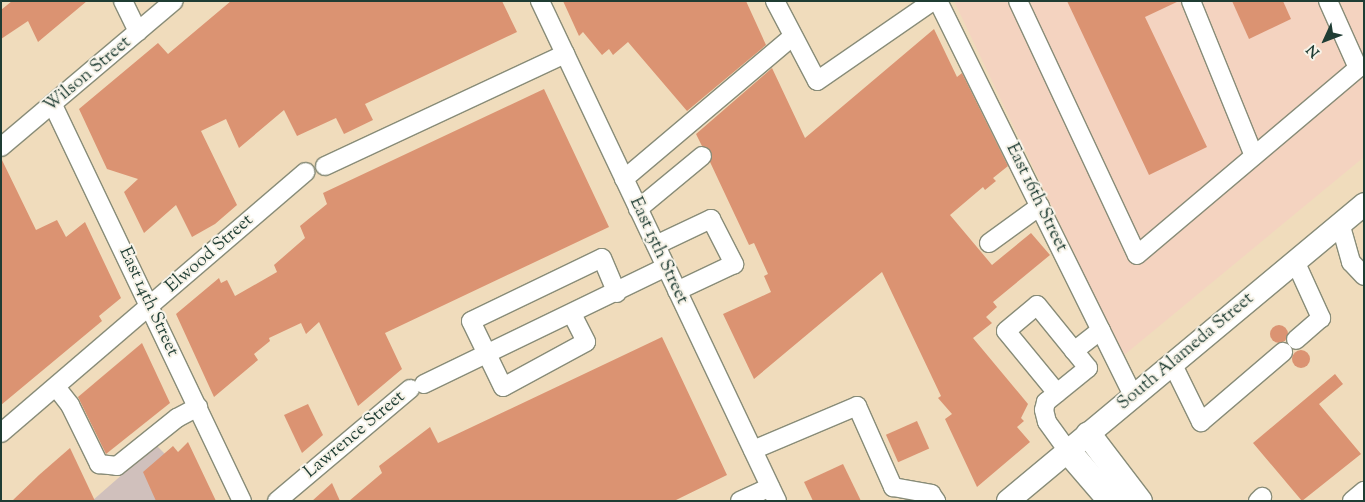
<!DOCTYPE html>
<style>
body{margin:0}
#map{position:relative;width:1365px;height:502px;overflow:hidden;background:#f0dcbc;font-family:"Sorts Mill Goudy",serif}
div>[style]{position:absolute}
[style*='--x']{left:calc(var(--x)*1px);top:calc(var(--y)*1px);width:calc(var(--w)*1px);rotate:calc(var(--a)*1deg)}
.built>*{inset:0;background:#f4d3c0}
.industrial>*{inset:0;background:#d0c0bc}
.building>*{inset:0;background:#db9372;transform-origin:0 0}
.round{border-radius:50%}
.roads{filter:drop-shadow(1px 0 #888c78) drop-shadow(-1px 0 #888c78) drop-shadow(0 1px #888c78) drop-shadow(0 -1px #888c78)}
.minor>*{height:18px;margin:-9px;padding:0 9px;transform-origin:9px;border-radius:9px;background:#fff}
.major>*{height:22px;margin:-11px;padding:0 11px;transform-origin:11px;border-radius:11px;background:#fff}
.highway>*{height:25px;margin:-12.5px;padding:0 12.5px;transform-origin:12.5px;border-radius:12.5px;background:#fff}
span{translate:-50% -50%;white-space:nowrap;text-align:center;line-height:1.15;-webkit-text-stroke:4px #f7f3e8;paint-order:stroke}
.street-label{font-size:18px;color:#1f3d34}
.frame{position:absolute;inset:0;border:2px solid #1f3d34;pointer-events:none}
.north{position:absolute;left:1300px;top:15px;width:50px;height:50px;-webkit-text-stroke:4px #f7f3e8;paint-order:stroke;rotate:227deg;font-size:14px;font-weight:700;line-height:20px;text-align:center;color:#1f3d34}
.north::after{content:'';display:block;margin:auto;width:18px;height:22px;background:#1f3d34;clip-path:polygon(50% 0,100% 100%,50% 72%,0 100%)}
</style>
<div id="map">
<div class="built">
<div style="clip-path:polygon(954px 1px,1364px 1px,1364px 157px,1123px 356px)"></div>
</div>
<div class="industrial">
<div style="clip-path:polygon(156px 445px,165px 454px,187px 501px,92px 501px)"></div>
</div>
<div class="building">
<div style="clip-path:polygon(12px 1px,87px 1px,38px 42px,28px 21px,1px 39px,1px 10px)"></div>
<div style="clip-path:polygon(231px 1px,502px 1px,517px 32px,365px 104px,373px 120px,344px 134px,336px 118px,297px 136px,284px 110px,239px 148px,226px 119px,201px 131px,237px 205px,215px 224px,192px 237px,176px 205px,144px 233px,124px 192px,138px 179px,107px 169px,79px 109px,158px 43px,168px 54px)"></div>
<div style="clip-path:polygon(563px 1px,746px 1px,766px 45px,687px 111px,628px 42px,613px 55px,609px 49px,602px 55px,583px 32px,579px 36px)"></div>
<div style="clip-path:polygon(1067px 1px,1179px 1px,1145px 17px,1207px 147px,1149px 175px)"></div>
<div style="clip-path:polygon(1232px 1px,1283px 1px,1291px 19px,1249px 39px)"></div>
<div style="clip-path:polygon(934px 29px,957px 77px,962px 73px,1008px 166px,993px 178px,996px 181px,985px 190px,983px 187px,950px 215px,992px 265px,1031px 233px,1050px 255px,993px 302px,997px 307px,986px 317px,992px 323px,973px 338px,1028px 404px,1021px 418px,1024px 421px,1017px 427px,1030px 442px,977px 487px,945px 419px,952px 414px,938px 398px,941px 396px,882px 272px,754px 379px,723px 314px,771px 292px,764px 276px,768px 274px,754px 243px,749px 245px,710px 162px,710px 150px,702px 146px,696px 134px,772px 68px,805px 138px)"></div>
<div style="clip-path:polygon(544px 89px,609px 227px,385px 333px,402px 369px,358px 406px,319px 322px,306px 334px,301px 323px,269px 338px,270px 341px,254px 354px,258px 360px,214px 397px,176px 314px,219px 278px,221px 283px,227px 280px,235px 296px,277px 272px,274px 265px,305px 238px,300px 226px,327px 204px,323px 193px)"></div>
<div style="clip-path:polygon(1px 158px,36px 230px,57px 220px,66px 237px,85px 222px,121px 298px,99px 316px,102px 321px,1px 405px)"></div>
<div class="round" style="left:1270px;top:325px;width:18px;height:18px"></div>
<div style="clip-path:polygon(662px 337px,727px 475px,674px 501px,349px 501px,382px 473px,379px 466px,430px 427px,438px 443px)"></div>
<div style="clip-path:polygon(142px 343px,170px 403px,106px 454px,78px 397px)"></div>
<div class="round" style="left:1292px;top:350px;width:18px;height:18px"></div>
<div style="clip-path:polygon(1335px 374px,1343px 384px,1319px 404px,1361px 454px,1302px 501px,1253px 443px)"></div>
<div style="clip-path:polygon(308px 404px,323px 435px,302px 453px,284px 415px)"></div>
<div style="left:917px;top:421px;width:30px;height:34px;rotate:66deg"></div>
<div style="clip-path:polygon(188px 442px,216px 501px,156px 501px,143px 472px,173px 446px,178px 452px)"></div>
<div style="clip-path:polygon(70px 448px,95px 501px,12px 501px,39px 475px)"></div>
<div style="clip-path:polygon(843px 464px,861px 501px,813px 501px,804px 482px)"></div>
<div style="clip-path:polygon(332px 483px,340px 501px,312px 501px)"></div>
</div>
<div class="roads">
<div class="minor">
<div style="--x:123;--y:1;--w:34;--a:64"></div>
<div style="--x:540;--y:1;--w:553;--a:64.64"></div>
<div style="--x:775;--y:1;--w:90;--a:62.3"></div>
<div style="--x:817;--y:81;--w:141;--a:-34.6"></div>
<div style="--x:938;--y:1;--w:441;--a:63.7"></div>
<div style="--x:1018;--y:1;--w:280;--a:64.9"></div>
<div style="--x:1137;--y:255;--w:289;--a:-40.2"></div>
<div style="--x:1358;--y:68;--w:73;--a:-114.1"></div>
<div style="--x:1191;--y:1;--w:167;--a:67.9"></div>
<div style="--x:53;--y:105;--w:439;--a:64.5"></div>
<div style="--x:1;--y:147;--w:226;--a:-40.2"></div>
<div style="--x:325;--y:166;--w:265;--a:-25"></div>
<div style="--x:624;--y:179;--w:220;--a:-40.2"></div>
<div style="--x:638;--y:209;--w:83;--a:-39.6"></div>
<div style="--x:1340;--y:223;--w:41;--a:74.2"></div>
<div style="--x:1351;--y:262;--w:19;--a:47"></div>
<div style="--x:989;--y:243;--w:63;--a:-36"></div>
<div style="--x:656;--y:245;--w:61;--a:-25.3"></div>
<div style="--x:711;--y:219;--w:51;--a:62.9"></div>
<div style="--x:734;--y:264;--w:63;--a:154.7"></div>
<div style="--x:1295;--y:261;--w:63;--a:65.5"></div>
<div style="--x:1321;--y:318;--w:33;--a:139"></div>
<div style="--x:572;--y:314;--w:31;--a:63"></div>
<div style="--x:586;--y:342;--w:94;--a:151.5"></div>
<div style="--x:503;--y:387;--w:73;--a:-115.9"></div>
<div style="--x:471;--y:321;--w:145;--a:-25.7"></div>
<div style="--x:602;--y:258;--w:38;--a:67"></div>
<div style="--x:1074;--y:351;--w:34;--a:-38"></div>
<div style="--x:1172;--y:363;--w:66;--a:63.8"></div>
<div style="--x:1201;--y:422;--w:108;--a:-40.5"></div>
<div style="--x:424;--y:384;--w:269;--a:-25.8"></div>
<div style="--x:56;--y:387;--w:23;--a:52"></div>
<div style="--x:70;--y:405;--w:66;--a:63.8"></div>
<div style="--x:99;--y:464;--w:18;--a:6"></div>
<div style="--x:117;--y:466;--w:77;--a:-38.7"></div>
<div style="--x:177;--y:418;--w:24;--a:-28"></div>
<div style="--x:1057;--y:393;--w:80;--a:-129.4"></div>
<div style="--x:1006;--y:331;--w:40;--a:-40"></div>
<div style="--x:1037;--y:305;--w:81;--a:51"></div>
<div style="--x:1088;--y:368;--w:54;--a:141"></div>
<div style="--x:1046;--y:402;--w:8;--a:104"></div>
<div style="--x:1044;--y:410;--w:12;--a:76"></div>
<div style="--x:1047;--y:422;--w:36;--a:54"></div>
<div style="--x:1;--y:433;--w:401;--a:-40.6"></div>
<div style="--x:753;--y:450;--w:113;--a:-22.9"></div>
<div style="--x:857;--y:406;--w:89;--a:66"></div>
<div style="--x:893;--y:487;--w:39;--a:10"></div>
<div style="--x:931;--y:494;--w:9;--a:54"></div>
<div style="--x:277;--y:501;--w:174;--a:-40.1"></div>
<div style="--x:740;--y:501;--w:33;--a:-25"></div>
<div style="--x:1258;--y:501;--w:6;--a:-45"></div>
<div style="--x:1352;--y:501;--w:16;--a:-40"></div>
</div>
<div class="major">
<div style="--x:1008;--y:501;--w:464;--a:-39.8"></div>
</div>
<div class="highway">
<div style="--x:1088;--y:434;--w:84;--a:52.7"></div>
<div style="--x:1068;--y:451;--w:66;--a:49.3"></div>
</div>
</div>
<div class="street-label">
<span style="left:88px;top:75px;rotate:-40deg">Wilson Street</span>
<span style="left:1036px;top:198px;rotate:64deg">East 16th Street</span>
<span style="left:658px;top:251px;rotate:65deg">East 15th Street</span>
<span style="left:210px;top:254px;rotate:-41deg">Elwood Street</span>
<span style="left:148px;top:302px;rotate:65deg">East 14th Street</span>
<span style="left:1186px;top:352px;rotate:-40deg">South Alameda Street</span>
<span style="left:355px;top:435px;rotate:-40deg">Lawrence Street</span>
</div>
<div class="frame"></div>
<div class="north">N</div>
</div>
